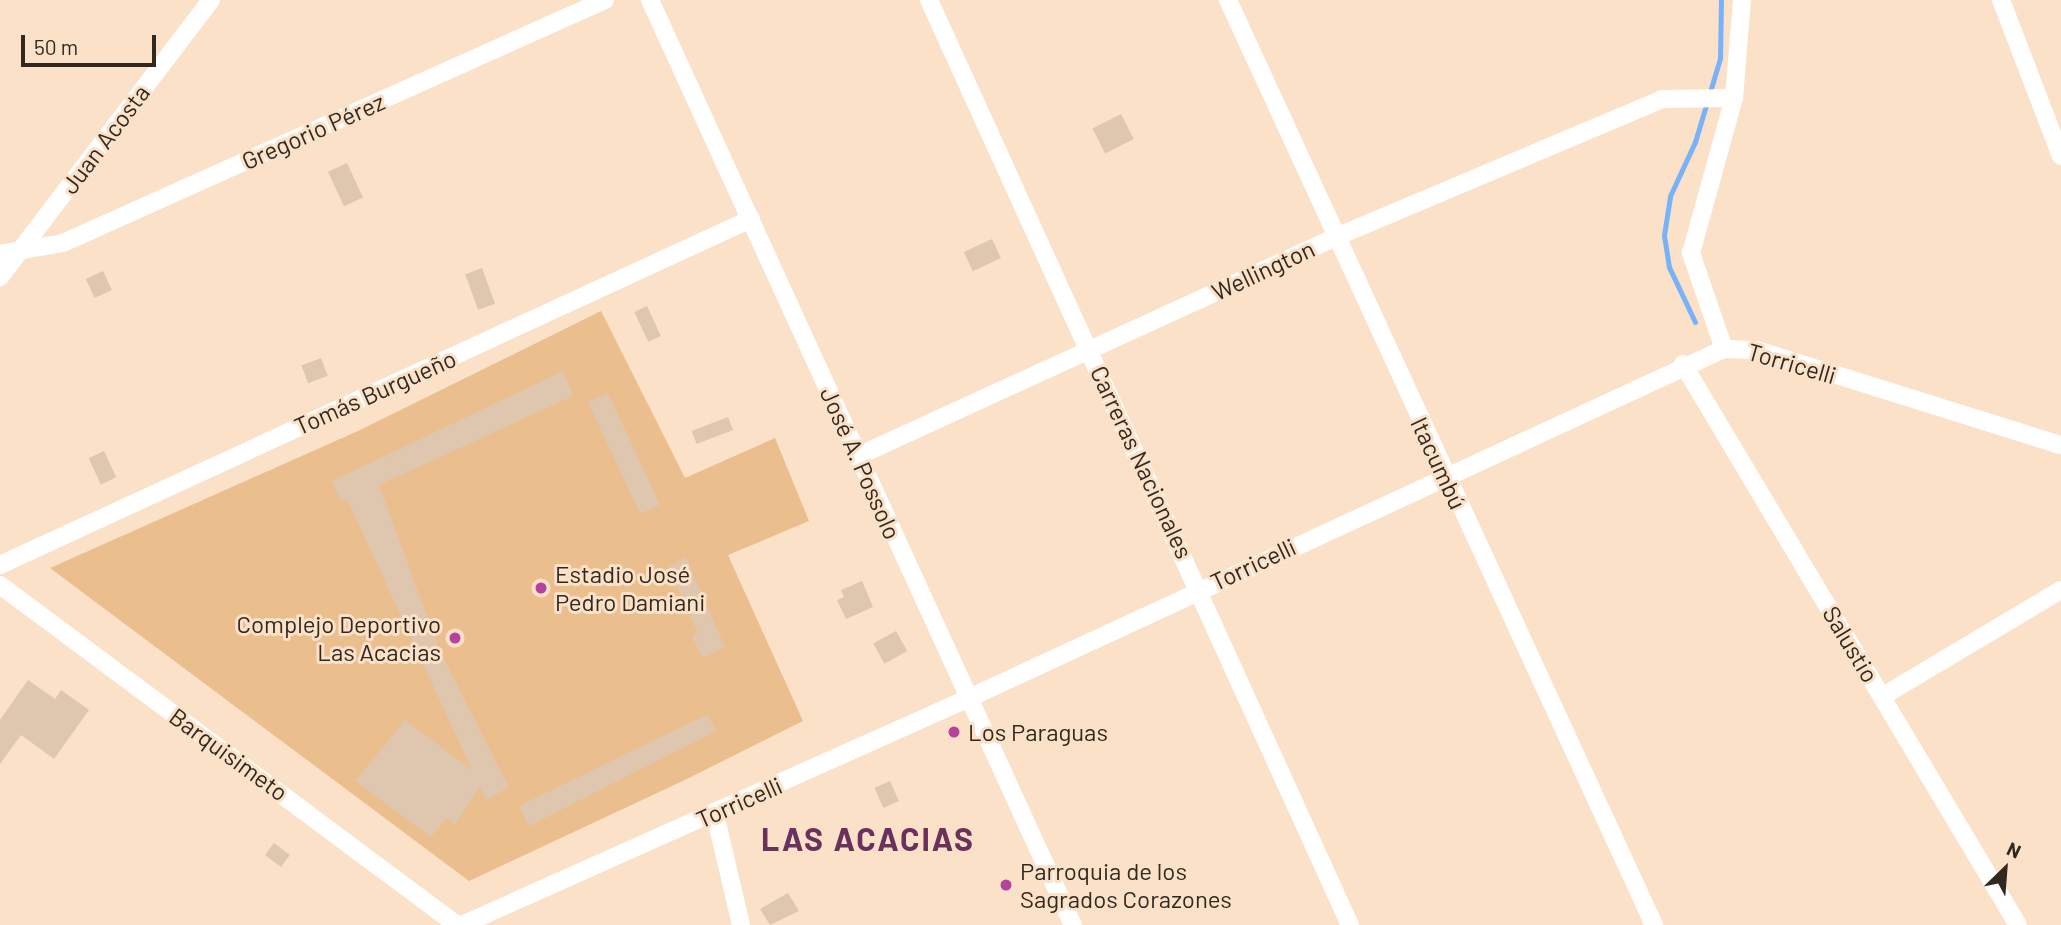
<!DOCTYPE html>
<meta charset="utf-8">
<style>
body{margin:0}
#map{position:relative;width:2061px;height:925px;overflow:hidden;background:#fae1c8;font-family:Barlow,sans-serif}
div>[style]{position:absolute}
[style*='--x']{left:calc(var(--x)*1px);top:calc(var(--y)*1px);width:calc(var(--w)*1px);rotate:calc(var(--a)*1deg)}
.green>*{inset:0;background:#ebbe8d}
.stream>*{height:5px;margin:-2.5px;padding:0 2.5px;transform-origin:2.5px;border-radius:2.5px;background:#78b2f8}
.building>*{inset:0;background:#dec7ae;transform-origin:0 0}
.street>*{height:18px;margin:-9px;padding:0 9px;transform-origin:9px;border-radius:9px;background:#fff}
.dots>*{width:19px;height:19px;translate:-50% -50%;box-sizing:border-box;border:4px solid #fae1c8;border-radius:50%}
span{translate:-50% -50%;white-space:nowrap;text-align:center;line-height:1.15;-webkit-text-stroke:6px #fae1c8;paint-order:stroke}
.street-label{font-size:24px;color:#31281f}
.poi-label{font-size:24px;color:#31281f}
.left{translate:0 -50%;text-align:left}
.right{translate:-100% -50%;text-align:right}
.district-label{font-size:32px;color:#69315c;font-weight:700;letter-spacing:2px}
.north{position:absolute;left:1970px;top:834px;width:70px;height:70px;-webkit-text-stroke:5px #fae1c8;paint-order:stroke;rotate:25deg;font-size:19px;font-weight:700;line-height:28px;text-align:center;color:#31281f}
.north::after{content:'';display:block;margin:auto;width:24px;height:32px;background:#31281f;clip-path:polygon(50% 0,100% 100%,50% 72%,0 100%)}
.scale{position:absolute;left:21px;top:35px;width:135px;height:32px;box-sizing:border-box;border:4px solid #31281f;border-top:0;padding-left:9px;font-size:21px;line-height:24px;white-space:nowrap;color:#31281f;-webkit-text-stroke:5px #fae1c8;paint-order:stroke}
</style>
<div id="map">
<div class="green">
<div style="clip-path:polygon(601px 311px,685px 478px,775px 438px,809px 521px,728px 555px,803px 721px,689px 778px,469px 881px,50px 568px,358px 431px)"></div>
</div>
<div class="stream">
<div style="--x:1695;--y:322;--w:61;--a:-115.3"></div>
<div style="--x:1669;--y:267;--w:32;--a:-99"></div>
<div style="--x:1664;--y:235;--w:39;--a:-81"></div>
<div style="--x:1670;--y:196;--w:60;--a:-65.2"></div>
<div style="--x:1695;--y:142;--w:88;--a:-73.4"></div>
<div style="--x:1720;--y:58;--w:58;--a:-89"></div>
</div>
<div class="building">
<div style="left:1121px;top:114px;width:28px;height:32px;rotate:63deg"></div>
<div style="left:347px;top:163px;width:38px;height:21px;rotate:65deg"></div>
<div style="left:992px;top:239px;width:21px;height:31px;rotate:65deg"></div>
<div style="left:482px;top:268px;width:38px;height:18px;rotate:70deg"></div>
<div style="left:103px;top:271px;width:21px;height:19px;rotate:65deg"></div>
<div style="left:647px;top:306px;width:33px;height:14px;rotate:65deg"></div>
<div style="left:321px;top:358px;width:19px;height:21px;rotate:69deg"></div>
<div style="clip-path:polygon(563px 371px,573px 396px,379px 485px,439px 649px,509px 787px,486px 800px,480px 787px,455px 824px,446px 818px,431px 837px,355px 781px,405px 720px,472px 770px,347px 499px,341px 501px,332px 481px)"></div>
<div style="left:608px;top:393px;width:123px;height:22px;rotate:65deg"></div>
<div style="left:728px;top:417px;width:14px;height:39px;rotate:69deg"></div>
<div style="left:104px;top:451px;width:29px;height:17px;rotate:65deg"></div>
<div style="clip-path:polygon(686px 557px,725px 647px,702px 658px,692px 636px,698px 633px,668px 567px)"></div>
<div style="clip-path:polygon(862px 581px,873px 607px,846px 619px,837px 600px,844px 597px,841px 590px)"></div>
<div style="left:896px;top:631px;width:23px;height:26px;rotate:61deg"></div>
<div style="clip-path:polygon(28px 680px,55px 699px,61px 690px,89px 710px,54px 759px,21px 735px,0 764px,0 720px)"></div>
<div style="clip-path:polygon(708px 714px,716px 731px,529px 826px,519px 806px)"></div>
<div style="left:890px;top:781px;width:22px;height:17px;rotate:66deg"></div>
<div style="left:274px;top:843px;width:20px;height:15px;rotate:37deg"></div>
<div style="clip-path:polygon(788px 893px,799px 911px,770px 925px,760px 909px)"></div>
</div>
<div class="street">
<div style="--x:650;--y:0;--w:1017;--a:65.43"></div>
<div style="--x:929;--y:0;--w:1016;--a:65.53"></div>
<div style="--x:1228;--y:0;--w:1018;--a:65.27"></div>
<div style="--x:2001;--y:0;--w:167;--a:69"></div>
<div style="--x:0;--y:254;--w:64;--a:-9.9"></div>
<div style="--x:63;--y:243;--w:594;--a:-24.15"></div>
<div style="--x:0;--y:277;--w:348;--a:-52.7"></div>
<div style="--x:1724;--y:349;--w:102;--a:-109"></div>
<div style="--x:1691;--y:253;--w:161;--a:-74.5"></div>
<div style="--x:1734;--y:98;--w:98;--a:-85.3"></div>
<div style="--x:1683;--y:364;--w:653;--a:59.16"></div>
<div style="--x:858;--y:456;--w:526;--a:-24.62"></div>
<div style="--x:1336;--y:237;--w:354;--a:-22.9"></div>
<div style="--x:1662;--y:99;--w:72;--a:-0.8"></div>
<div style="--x:0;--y:565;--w:827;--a:-24.74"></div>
<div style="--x:0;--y:585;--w:570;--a:36.65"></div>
<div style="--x:1883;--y:696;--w:207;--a:-30.8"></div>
<div style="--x:715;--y:814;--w:114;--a:76.8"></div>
<div style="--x:462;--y:925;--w:555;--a:-24.12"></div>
<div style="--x:969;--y:698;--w:832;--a:-24.81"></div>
<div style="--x:1724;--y:349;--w:33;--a:2"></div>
<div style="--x:1757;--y:350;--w:318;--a:17.4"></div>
</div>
<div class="dots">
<div style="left:541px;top:588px;background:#b5439e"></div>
<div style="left:455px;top:638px;background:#b5439e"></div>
<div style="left:954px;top:732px;background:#b5439e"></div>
<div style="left:1006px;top:885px;background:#b5439e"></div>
</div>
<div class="street-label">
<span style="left:313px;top:131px;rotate:-24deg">Gregorio Pérez</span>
<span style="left:105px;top:139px;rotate:-53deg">Juan Acosta</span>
<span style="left:1263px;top:270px;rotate:-25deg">Wellington</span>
<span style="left:1792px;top:363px;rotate:16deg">Torricelli</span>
<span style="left:375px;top:392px;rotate:-24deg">Tomás Burgueño</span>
<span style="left:1142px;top:462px;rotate:65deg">Carreras Nacionales</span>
<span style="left:861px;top:463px;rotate:66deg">José A. Possolo</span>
<span style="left:1439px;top:463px;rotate:65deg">Itacumbú</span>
<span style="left:1253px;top:564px;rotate:-25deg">Torricelli</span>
<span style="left:1851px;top:644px;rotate:59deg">Salustio</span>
<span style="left:229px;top:754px;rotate:36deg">Barquisimeto</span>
<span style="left:739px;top:802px;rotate:-24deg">Torricelli</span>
</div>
<div class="poi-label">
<span class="left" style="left:555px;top:588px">Estadio José<br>Pedro Damiani</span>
<span class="right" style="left:441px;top:638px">Complejo Deportivo<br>Las Acacias</span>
<span class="left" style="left:968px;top:732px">Los Paraguas</span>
<span class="left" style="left:1020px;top:885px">Parroquia de los<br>Sagrados Corazones</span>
</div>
<div class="district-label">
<span style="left:868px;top:838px">LAS ACACIAS</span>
</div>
<div class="north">N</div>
<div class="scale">50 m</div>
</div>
